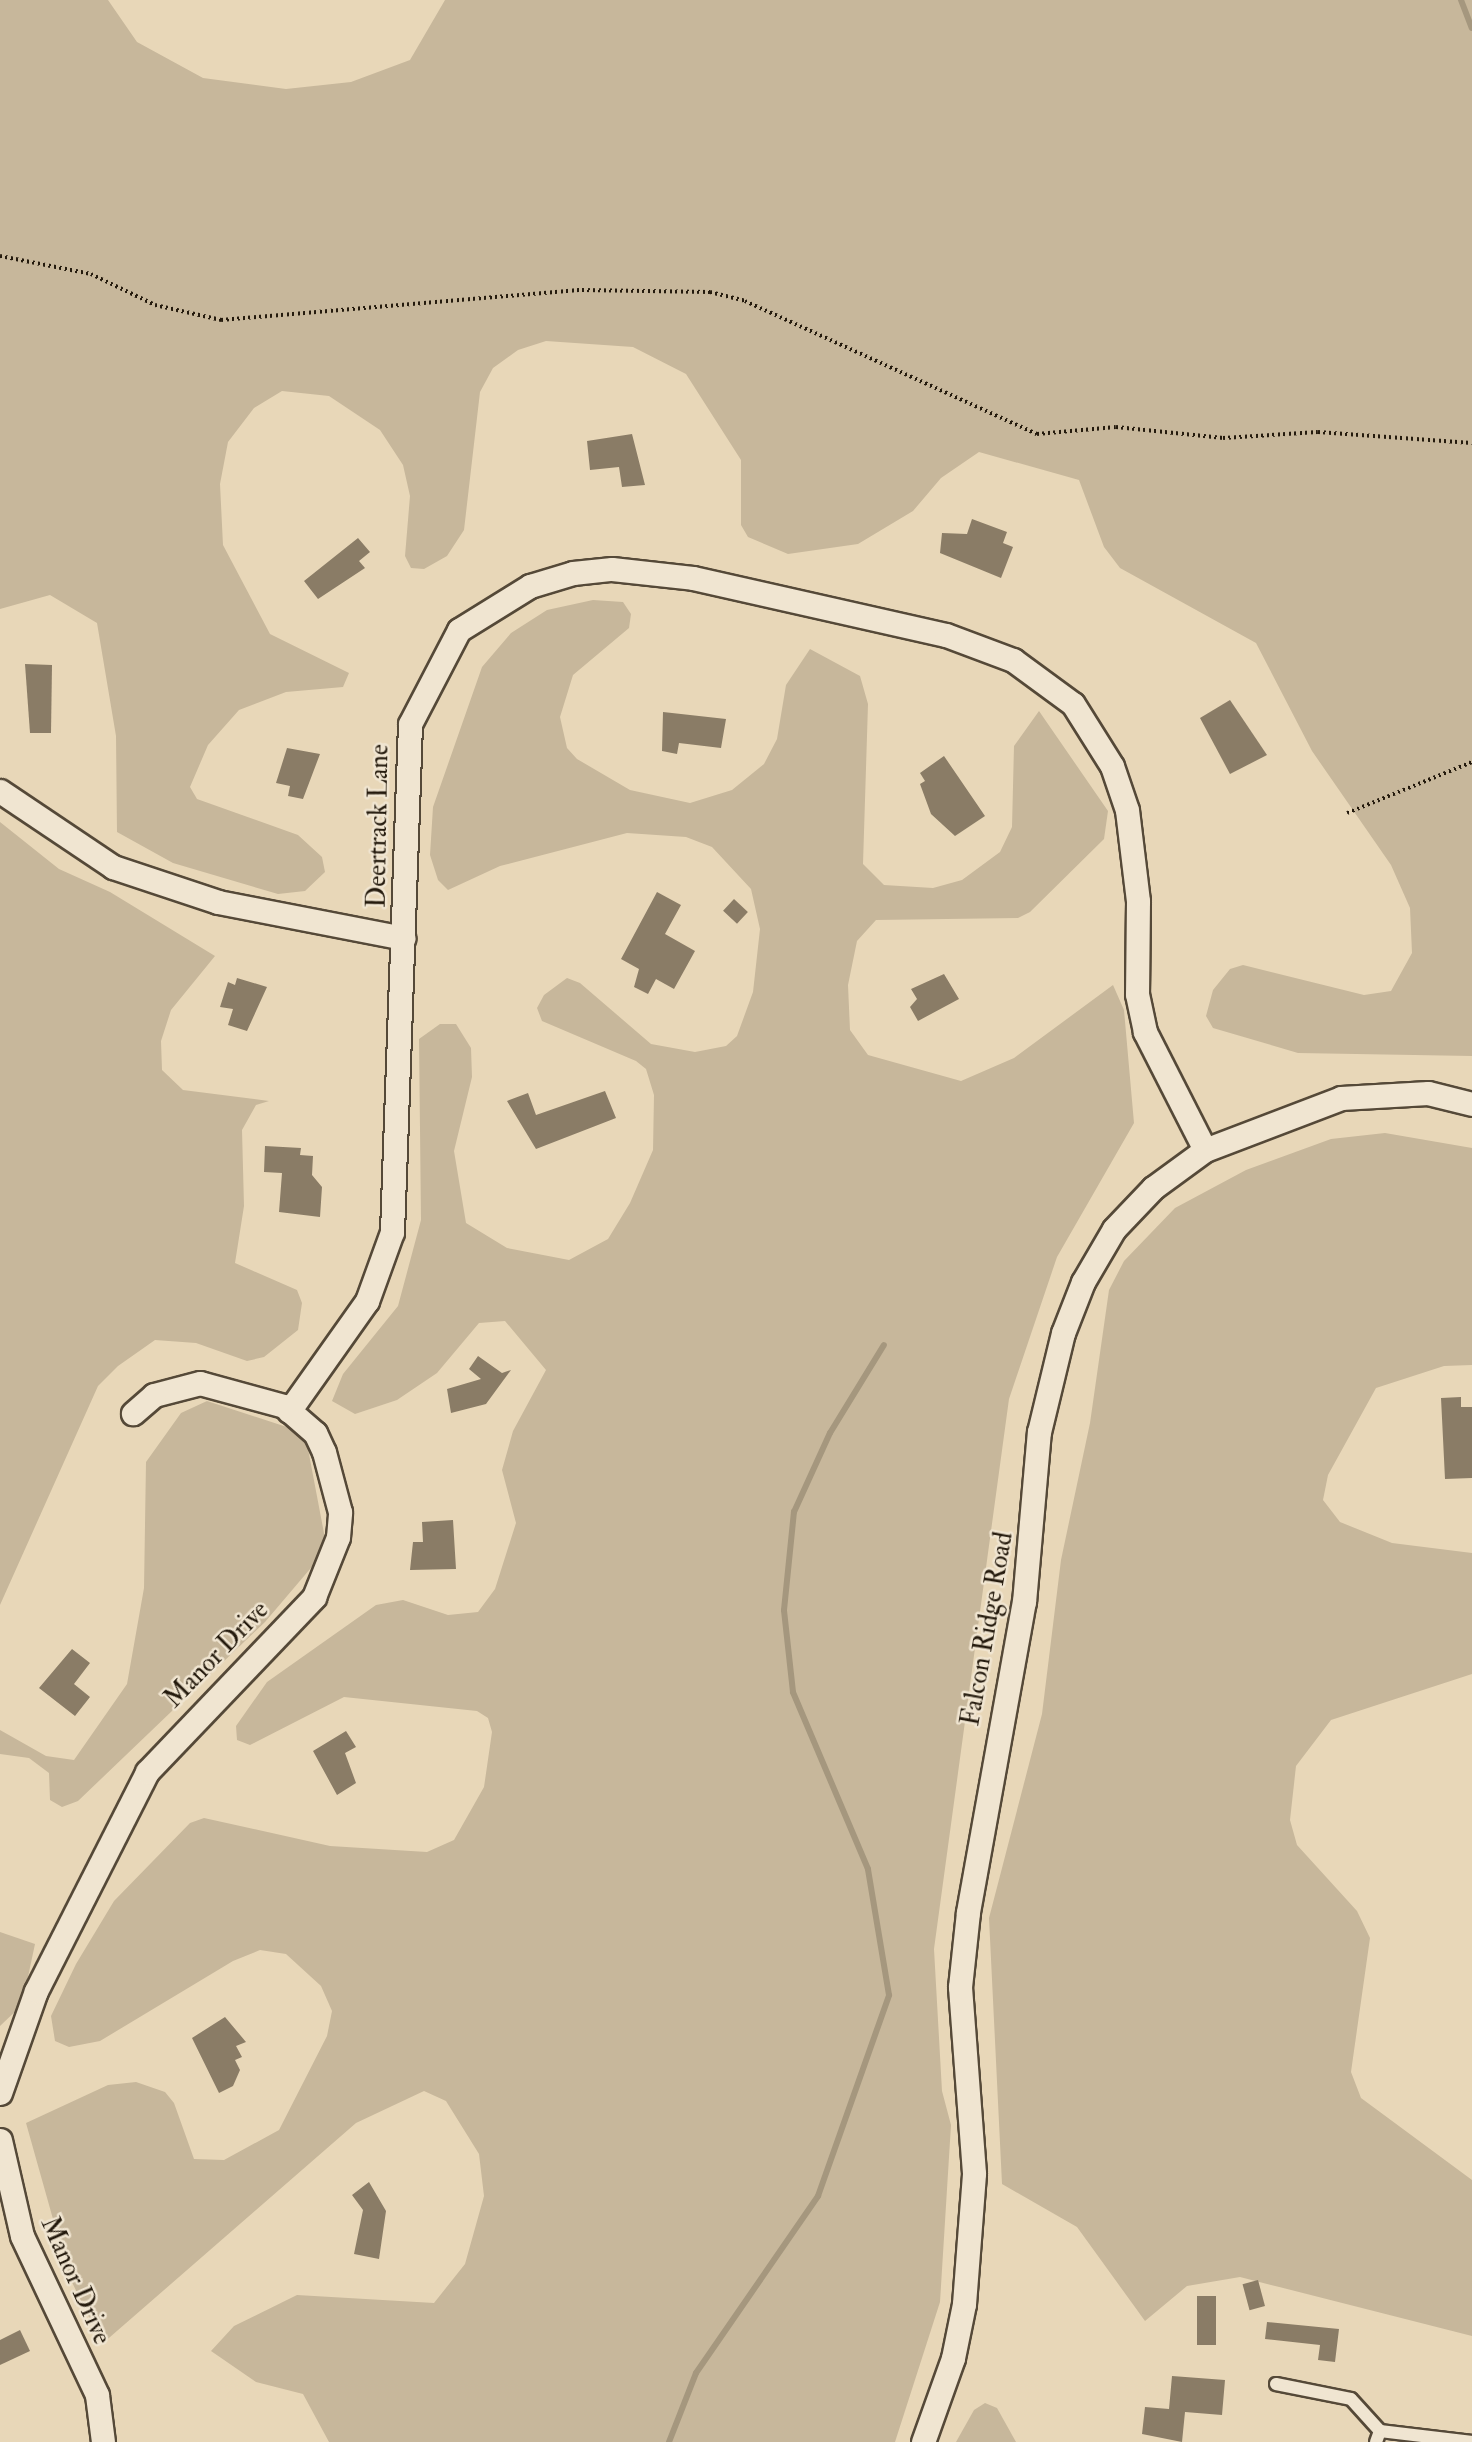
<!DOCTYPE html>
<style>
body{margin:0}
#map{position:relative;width:1472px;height:2442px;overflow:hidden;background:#e8d7b8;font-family:"IM FELL Double Pica",serif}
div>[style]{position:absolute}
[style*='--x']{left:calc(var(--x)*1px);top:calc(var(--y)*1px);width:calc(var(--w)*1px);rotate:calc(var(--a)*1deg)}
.green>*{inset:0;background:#c7b79b}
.stream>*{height:6px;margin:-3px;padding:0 3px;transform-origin:3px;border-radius:3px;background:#a5977e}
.building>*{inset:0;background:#8a7c66;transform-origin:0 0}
.path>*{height:3.5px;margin-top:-1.75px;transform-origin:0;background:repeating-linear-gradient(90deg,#241a0d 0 2px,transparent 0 5.5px)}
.roads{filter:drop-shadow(2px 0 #554938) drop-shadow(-2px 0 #554938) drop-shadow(0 2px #554938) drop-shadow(0 -2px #554938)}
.service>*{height:12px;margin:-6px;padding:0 6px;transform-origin:6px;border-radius:6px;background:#f0e5d1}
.minor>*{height:23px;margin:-11.5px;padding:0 11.5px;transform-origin:11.5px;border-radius:11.5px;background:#f0e5d1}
span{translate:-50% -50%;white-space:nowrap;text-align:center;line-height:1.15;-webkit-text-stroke:5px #f0e5d1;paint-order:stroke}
.street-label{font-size:26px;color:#241a0d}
</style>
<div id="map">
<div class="green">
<div style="clip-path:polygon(0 0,108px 0,137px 42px,203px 78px,286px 89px,351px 82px,410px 60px,445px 0,1472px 0,1472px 1056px,1298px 1053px,1213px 1028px,1206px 1016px,1213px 990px,1230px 969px,1243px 965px,1364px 995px,1391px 991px,1412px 953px,1410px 908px,1391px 865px,1312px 751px,1256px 643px,1120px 568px,1104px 547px,1079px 480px,979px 452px,941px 478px,913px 511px,858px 544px,788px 554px,748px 537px,741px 525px,741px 460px,686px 374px,633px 347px,546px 341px,518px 350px,493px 368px,480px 392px,464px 530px,447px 556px,424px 569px,411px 568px,405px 556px,410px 496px,403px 465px,380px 430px,329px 396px,282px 391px,254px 408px,228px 442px,220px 484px,223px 545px,270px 634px,349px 673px,343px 687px,286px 692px,239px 710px,208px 745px,190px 787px,197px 799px,298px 835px,322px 857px,325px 872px,305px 891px,278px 894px,173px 863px,117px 832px,116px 736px,97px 623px,50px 595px,0 609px)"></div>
<div style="clip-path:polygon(593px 600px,623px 602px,631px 614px,629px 628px,573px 675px,560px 717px,567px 748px,577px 759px,630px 790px,690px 803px,732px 790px,764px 764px,777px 739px,786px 685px,810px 649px,860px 676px,868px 704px,863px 864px,884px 885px,933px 888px,962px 880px,1000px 852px,1012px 827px,1014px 746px,1039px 711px,1108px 811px,1104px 839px,1030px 912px,1018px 918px,876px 920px,857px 941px,848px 985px,850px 1030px,868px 1055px,961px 1081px,1014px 1058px,1113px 985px,1124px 1010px,1134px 1123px,1057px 1257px,1009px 1399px,934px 1949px,942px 2091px,951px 2125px,940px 2302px,895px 2442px,329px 2442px,303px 2394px,256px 2382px,211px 2351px,234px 2326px,297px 2295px,434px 2303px,465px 2264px,484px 2196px,479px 2154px,446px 2101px,424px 2091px,356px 2123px,102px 2344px,69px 2276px,26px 2123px,108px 2085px,136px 2082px,165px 2092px,174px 2103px,194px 2159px,224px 2160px,279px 2130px,327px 2036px,332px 2011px,321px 1986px,286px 1954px,260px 1950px,233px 1961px,100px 2041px,69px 2047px,55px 2041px,51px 2016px,76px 1964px,114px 1901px,190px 1823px,204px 1818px,330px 1846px,427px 1852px,454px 1840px,484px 1787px,492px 1732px,488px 1718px,477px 1711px,344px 1697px,250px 1745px,237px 1740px,236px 1726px,267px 1682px,376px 1605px,403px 1600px,448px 1615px,478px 1612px,495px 1589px,516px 1523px,502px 1470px,513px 1431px,546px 1370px,505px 1321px,479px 1323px,437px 1373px,397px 1400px,355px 1414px,332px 1401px,343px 1374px,398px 1306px,421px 1220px,419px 1039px,440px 1024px,456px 1024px,471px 1048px,472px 1077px,454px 1151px,466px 1223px,507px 1248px,569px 1260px,608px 1239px,630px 1203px,653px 1150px,654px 1095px,646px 1069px,636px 1061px,542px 1021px,537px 1008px,544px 995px,567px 978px,580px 983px,651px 1044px,695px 1052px,726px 1046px,737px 1036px,753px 992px,760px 929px,751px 889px,712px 847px,686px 837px,627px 833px,500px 866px,448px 890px,438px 880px,430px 855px,433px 807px,482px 667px,511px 633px,547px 610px)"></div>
<div style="clip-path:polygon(0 822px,59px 869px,110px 892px,215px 956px,171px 1010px,161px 1041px,162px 1070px,183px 1090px,269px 1101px,256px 1105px,242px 1130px,244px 1206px,235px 1263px,297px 1290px,302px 1303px,298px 1330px,264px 1357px,247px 1361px,196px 1343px,155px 1340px,118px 1366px,98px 1386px,0 1605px)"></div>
<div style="clip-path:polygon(1385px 1133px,1472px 1148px,1472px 1365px,1444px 1366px,1376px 1388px,1328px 1475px,1323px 1500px,1340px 1522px,1392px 1543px,1472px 1553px,1472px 1674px,1331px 1720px,1296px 1766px,1290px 1820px,1297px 1845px,1357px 1911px,1370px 1938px,1351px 2072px,1361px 2098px,1472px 2180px,1472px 2336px,1240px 2277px,1187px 2286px,1145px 2321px,1077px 2227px,1002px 2184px,989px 1918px,1042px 1714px,1061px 1560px,1090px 1423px,1109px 1290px,1124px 1261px,1175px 1208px,1246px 1170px,1331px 1139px)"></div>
<div style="clip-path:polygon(207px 1401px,305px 1433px,327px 1549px,265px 1622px,78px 1801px,62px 1807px,50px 1800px,49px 1773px,29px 1758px,0 1754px,0 1730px,46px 1756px,74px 1760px,127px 1684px,144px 1588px,146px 1462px,181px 1413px)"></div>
<div style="clip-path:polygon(0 1932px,35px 1944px,22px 2005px,0 2026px)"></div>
<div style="clip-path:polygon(985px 2403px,997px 2408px,1016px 2442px,956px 2442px,974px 2410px)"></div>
</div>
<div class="stream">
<div style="--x:1461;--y:0;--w:30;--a:69"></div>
<div style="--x:669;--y:2442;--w:74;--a:-68.6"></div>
<div style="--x:696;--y:2373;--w:215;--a:-55.4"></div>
<div style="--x:818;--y:2196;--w:213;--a:-70.5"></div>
<div style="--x:889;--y:1995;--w:128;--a:-99.5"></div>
<div style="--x:868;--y:1869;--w:192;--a:-113"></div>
<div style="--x:793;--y:1692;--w:82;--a:-96.3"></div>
<div style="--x:784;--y:1610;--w:99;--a:-84.2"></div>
<div style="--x:794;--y:1512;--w:87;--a:-65.5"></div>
<div style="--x:830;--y:1433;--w:103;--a:-58.5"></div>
</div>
<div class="building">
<div style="clip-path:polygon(632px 434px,645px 485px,622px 487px,619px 467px,590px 470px,587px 441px)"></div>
<div style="clip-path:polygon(972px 519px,1007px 532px,1003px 543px,1013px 547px,1001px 578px,940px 553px,942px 533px,967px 534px)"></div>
<div style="clip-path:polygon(358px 538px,370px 552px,359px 561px,365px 568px,318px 599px,304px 581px)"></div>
<div style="clip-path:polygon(25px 664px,52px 665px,51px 733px,30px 733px)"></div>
<div style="clip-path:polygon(1230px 700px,1267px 755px,1230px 774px,1200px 718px)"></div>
<div style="clip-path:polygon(663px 712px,726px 719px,721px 748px,679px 743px,677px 754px,662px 751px)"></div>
<div style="clip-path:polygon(287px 748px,320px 754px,303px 799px,288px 796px,290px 786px,276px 783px)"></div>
<div style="clip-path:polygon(944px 756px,985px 816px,955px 836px,931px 814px,920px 784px,925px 781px,920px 773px)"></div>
<div style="clip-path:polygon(657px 892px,681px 905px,665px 934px,695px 951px,674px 989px,656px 979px,648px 994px,634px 987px,639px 969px,621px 959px)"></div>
<div style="left:734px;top:899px;width:19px;height:16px;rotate:43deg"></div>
<div style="clip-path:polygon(944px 974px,959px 999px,918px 1021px,910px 1007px,917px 999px,911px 989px)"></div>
<div style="clip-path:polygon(237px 978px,267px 987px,247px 1031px,228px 1025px,233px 1009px,220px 1007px,228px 982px,235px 985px)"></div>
<div style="clip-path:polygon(605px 1091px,616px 1118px,536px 1149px,507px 1101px,528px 1093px,536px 1115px)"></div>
<div style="clip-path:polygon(265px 1146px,301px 1148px,300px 1155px,313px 1156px,312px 1175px,322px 1187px,320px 1217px,279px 1212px,282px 1173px,264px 1172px)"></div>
<div style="clip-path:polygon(478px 1356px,502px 1373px,511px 1370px,486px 1404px,451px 1413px,447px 1389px,481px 1379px,469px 1369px)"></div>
<div style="clip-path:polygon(1461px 1397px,1461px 1407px,1472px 1407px,1472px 1478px,1445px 1479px,1441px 1398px)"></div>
<div style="clip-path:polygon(453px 1520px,456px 1569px,410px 1570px,413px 1542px,423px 1542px,422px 1522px)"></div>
<div style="clip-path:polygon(72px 1649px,90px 1663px,74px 1684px,90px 1697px,75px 1716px,39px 1688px)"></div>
<div style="clip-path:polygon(346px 1731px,356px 1747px,345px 1753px,356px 1783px,337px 1795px,313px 1751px)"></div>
<div style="clip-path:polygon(225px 2017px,246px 2042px,236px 2046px,242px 2057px,235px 2060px,240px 2070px,233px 2086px,219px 2093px,192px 2038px)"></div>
<div style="clip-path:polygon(369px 2182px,386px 2211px,379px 2259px,354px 2254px,363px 2210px,352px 2195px)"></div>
<div style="left:1258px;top:2280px;width:27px;height:16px;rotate:75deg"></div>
<div style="left:1216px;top:2296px;width:49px;height:19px;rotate:90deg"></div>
<div style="clip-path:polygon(1267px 2322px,1339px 2329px,1335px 2362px,1318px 2360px,1320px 2345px,1265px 2339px)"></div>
<div style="clip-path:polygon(20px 2330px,30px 2351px,0 2365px,0 2340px)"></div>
<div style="clip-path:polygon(1172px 2376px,1225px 2380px,1222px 2415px,1185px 2412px,1182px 2442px,1142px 2434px,1145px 2407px,1169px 2409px)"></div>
</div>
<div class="path">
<div style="--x:0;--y:256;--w:93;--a:11.2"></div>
<div style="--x:91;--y:274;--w:71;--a:25.8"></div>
<div style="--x:155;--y:305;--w:68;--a:12.8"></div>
<div style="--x:221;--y:320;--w:362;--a:-4.8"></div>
<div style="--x:582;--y:290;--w:128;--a:0.9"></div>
<div style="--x:710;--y:292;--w:36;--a:14"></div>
<div style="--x:745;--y:301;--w:321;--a:24.5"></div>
<div style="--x:1037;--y:434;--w:79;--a:-5.1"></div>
<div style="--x:1116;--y:427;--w:108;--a:5.9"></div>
<div style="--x:1223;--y:438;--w:95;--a:-3.6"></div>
<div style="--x:1318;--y:432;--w:154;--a:4.1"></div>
<div style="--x:1347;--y:813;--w:135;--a:-22.2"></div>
</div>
<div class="roads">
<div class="service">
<div style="--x:1276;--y:2384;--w:76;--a:11.3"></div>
<div style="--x:1351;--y:2399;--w:43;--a:47.8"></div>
<div style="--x:1376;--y:2442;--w:12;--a:-70"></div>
<div style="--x:1380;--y:2431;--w:93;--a:6.8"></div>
</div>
<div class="minor">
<div style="--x:0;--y:791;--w:136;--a:33.9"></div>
<div style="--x:113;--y:867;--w:111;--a:18.4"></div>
<div style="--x:218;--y:902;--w:189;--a:11"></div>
<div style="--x:289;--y:1411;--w:135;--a:-54.7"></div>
<div style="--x:367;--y:1301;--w:73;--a:-70.1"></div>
<div style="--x:392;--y:1232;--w:508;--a:-87.97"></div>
<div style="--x:410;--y:724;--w:106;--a:-62.5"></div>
<div style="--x:459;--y:630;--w:84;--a:-31.8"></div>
<div style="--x:530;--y:586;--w:45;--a:-16.8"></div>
<div style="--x:573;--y:573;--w:39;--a:-6"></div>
<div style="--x:612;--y:569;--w:81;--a:6.3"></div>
<div style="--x:693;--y:578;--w:259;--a:12.7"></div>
<div style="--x:946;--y:635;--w:72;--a:20.5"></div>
<div style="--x:1013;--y:660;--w:74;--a:36.3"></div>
<div style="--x:1073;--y:704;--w:73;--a:57.8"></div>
<div style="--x:1112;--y:766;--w:46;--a:71.2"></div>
<div style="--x:1127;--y:810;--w:92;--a:83.1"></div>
<div style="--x:1138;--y:901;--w:93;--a:90.6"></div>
<div style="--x:1137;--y:994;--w:39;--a:78"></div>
<div style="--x:1145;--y:1032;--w:132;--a:63"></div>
<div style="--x:0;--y:2093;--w:108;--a:-70.6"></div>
<div style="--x:36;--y:1991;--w:246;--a:-63.1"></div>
<div style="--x:147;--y:1772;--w:242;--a:-46.3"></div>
<div style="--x:314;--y:1597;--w:65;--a:-68.2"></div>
<div style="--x:338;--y:1537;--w:25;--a:-85"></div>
<div style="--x:340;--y:1512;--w:62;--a:-104.9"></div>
<div style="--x:324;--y:1452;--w:21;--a:-115"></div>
<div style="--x:315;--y:1433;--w:41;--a:-138.9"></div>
<div style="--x:284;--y:1406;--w:87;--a:-164.7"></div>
<div style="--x:200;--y:1383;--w:48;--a:165.4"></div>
<div style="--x:154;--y:1395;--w:28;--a:139"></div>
<div style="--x:0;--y:2140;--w:98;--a:77.1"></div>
<div style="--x:22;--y:2236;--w:176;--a:64.7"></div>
<div style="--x:97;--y:2395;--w:47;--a:82.7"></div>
<div style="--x:923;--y:2442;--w:89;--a:-70.3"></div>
<div style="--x:953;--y:2358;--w:55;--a:-78.5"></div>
<div style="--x:964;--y:2304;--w:131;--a:-85.6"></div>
<div style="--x:974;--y:2173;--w:187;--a:-94.3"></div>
<div style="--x:960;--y:1987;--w:75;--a:-83.9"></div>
<div style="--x:968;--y:1912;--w:315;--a:-79.8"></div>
<div style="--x:1024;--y:1602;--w:171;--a:-85"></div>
<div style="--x:1039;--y:1432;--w:102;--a:-76.4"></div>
<div style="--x:1063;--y:1333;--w:55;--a:-68.6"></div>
<div style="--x:1083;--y:1282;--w:61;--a:-59.7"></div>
<div style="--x:1114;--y:1229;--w:57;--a:-46.4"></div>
<div style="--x:1153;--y:1188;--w:64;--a:-36.2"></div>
<div style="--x:1205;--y:1150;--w:146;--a:-20.9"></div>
<div style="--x:1341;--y:1098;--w:87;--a:-3.3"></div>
<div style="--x:1428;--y:1093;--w:45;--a:14"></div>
</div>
</div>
<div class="street-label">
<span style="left:379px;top:826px;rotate:-89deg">Deertrack Lane</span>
<span style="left:988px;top:1629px;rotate:-80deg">Falcon Ridge Road</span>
<span style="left:217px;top:1655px;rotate:-46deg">Manor Drive</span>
<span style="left:75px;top:2281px;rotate:66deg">Manor Drive</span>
</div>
</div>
